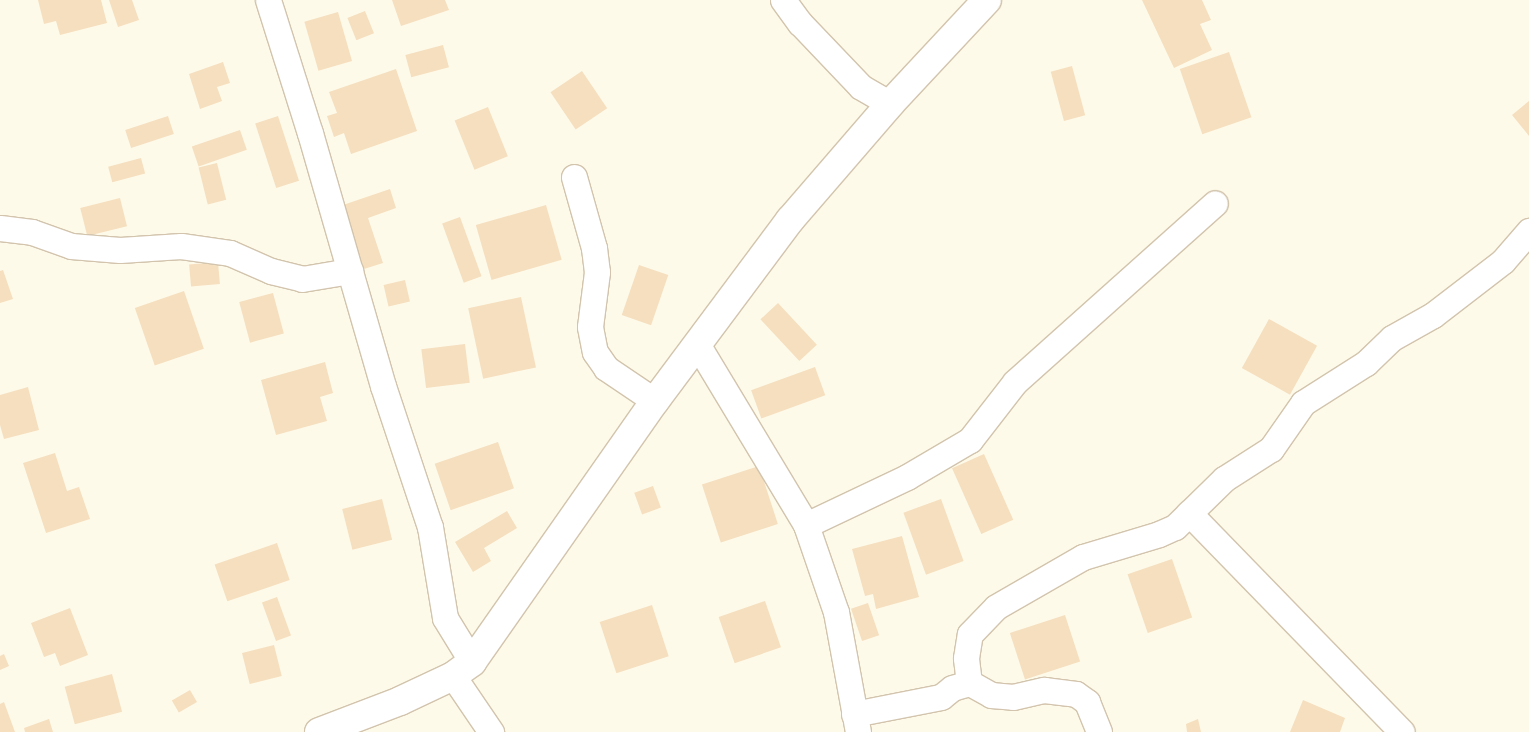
<!DOCTYPE html>
<style>
body{margin:0}
#map{position:relative;width:1529px;height:732px;overflow:hidden;background:#fefae9;font-family:"PT Sans Narrow",sans-serif}
div>[style]{position:absolute}
[style*='--x']{left:calc(var(--x)*1px);top:calc(var(--y)*1px);width:calc(var(--w)*1px);rotate:calc(var(--a)*1deg)}
.building>*{inset:0;background:#f5dfbf;transform-origin:0 0}
.roads{filter:drop-shadow(1px 0 #d2c4ad) drop-shadow(-1px 0 #d2c4ad) drop-shadow(0 1px #d2c4ad) drop-shadow(0 -1px #d2c4ad)}
.street>*{height:25px;margin:-12.5px;padding:0 12.5px;transform-origin:12.5px;border-radius:12.5px;background:#fff}
.secondary>*{height:28px;margin:-14px;padding:0 14px;transform-origin:14px;border-radius:14px;background:#fff}
span{translate:-50% -50%;white-space:nowrap;text-align:center;line-height:1.15;-webkit-text-stroke:4px #fffcf1;paint-order:stroke}
</style>
<div id="map">
<div class="building">
<div style="clip-path:polygon(38px 0,101px 0,107px 23px,60px 35px,56px 21px,44px 24px)"></div>
<div style="clip-path:polygon(109px 0,132px 0,139px 20px,118px 27px)"></div>
<div style="clip-path:polygon(392px 0,445px 0,449px 10px,401px 26px)"></div>
<div style="clip-path:polygon(1142px 0,1202px 0,1211px 20px,1200px 24px,1212px 50px,1174px 68px)"></div>
<div style="left:365px;top:11px;width:24px;height:19px;rotate:68deg"></div>
<div style="left:338px;top:12px;width:51px;height:35px;rotate:74deg"></div>
<div style="left:443px;top:45px;width:23px;height:39px;rotate:75deg"></div>
<div style="left:1229px;top:52px;width:69px;height:52px;rotate:71deg"></div>
<div style="clip-path:polygon(223px 62px,230px 83px,217px 87px,222px 101px,200px 109px,189px 74px)"></div>
<div style="left:1072px;top:66px;width:51px;height:22px;rotate:75deg"></div>
<div style="clip-path:polygon(396px 69px,417px 131px,351px 154px,344px 133px,334px 137px,327px 116px,337px 113px,329px 92px)"></div>
<div style="left:582px;top:71px;width:45px;height:38px;rotate:56deg"></div>
<div style="clip-path:polygon(1529px 101px,1529px 136px,1512px 115px)"></div>
<div style="left:488px;top:107px;width:53px;height:36px;rotate:68deg"></div>
<div style="left:168px;top:116px;width:19px;height:45px;rotate:72deg"></div>
<div style="left:278px;top:116px;width:68px;height:24px;rotate:72deg"></div>
<div style="left:240px;top:130px;width:21px;height:51px;rotate:71deg"></div>
<div style="left:141px;top:158px;width:16px;height:34px;rotate:75deg"></div>
<div style="left:217px;top:163px;width:38px;height:19px;rotate:76deg"></div>
<div style="clip-path:polygon(390px 189px,396px 208px,368px 218px,383px 263px,364px 269px,343px 205px)"></div>
<div style="left:120px;top:198px;width:29px;height:41px;rotate:76deg"></div>
<div style="left:546px;top:205px;width:57px;height:73px;rotate:74deg"></div>
<div style="left:460px;top:217px;width:63px;height:19px;rotate:70deg"></div>
<div style="left:218px;top:262px;width:22px;height:29px;rotate:85deg"></div>
<div style="left:639px;top:265px;width:31px;height:53px;rotate:19deg"></div>
<div style="clip-path:polygon(3px 270px,13px 299px,0 303px,0 271px)"></div>
<div style="left:405px;top:280px;width:22px;height:22px;rotate:77deg"></div>
<div style="left:184px;top:291px;width:61px;height:52px;rotate:71deg"></div>
<div style="left:273px;top:293px;width:42px;height:35px;rotate:75deg"></div>
<div style="left:521px;top:297px;width:72px;height:54px;rotate:78deg"></div>
<div style="left:778px;top:303px;width:57px;height:24px;rotate:47deg"></div>
<div style="left:1269px;top:319px;width:55px;height:56px;rotate:29deg"></div>
<div style="left:465px;top:344px;width:39px;height:44px;rotate:83deg"></div>
<div style="clip-path:polygon(325px 362px,333px 393px,320px 397px,327px 421px,276px 435px,261px 380px)"></div>
<div style="left:815px;top:367px;width:30px;height:68px;rotate:70deg"></div>
<div style="clip-path:polygon(28px 387px,39px 430px,4px 439px,0 425px,0 395px)"></div>
<div style="left:498px;top:442px;width:49px;height:67px;rotate:71deg"></div>
<div style="clip-path:polygon(55px 453px,67px 491px,79px 487px,90px 519px,46px 533px,23px 463px)"></div>
<div style="left:984px;top:454px;width:72px;height:35px;rotate:66deg"></div>
<div style="left:759px;top:466px;width:61px;height:60px;rotate:72deg"></div>
<div style="left:653px;top:486px;width:23px;height:20px;rotate:70deg"></div>
<div style="left:382px;top:499px;width:42px;height:41px;rotate:76deg"></div>
<div style="left:941px;top:499px;width:66px;height:40px;rotate:70deg"></div>
<div style="clip-path:polygon(507px 511px,517px 528px,484px 548px,491px 561px,473px 572px,455px 542px)"></div>
<div style="clip-path:polygon(902px 536px,919px 597px,876px 609px,873px 594px,865px 596px,852px 549px)"></div>
<div style="left:277px;top:543px;width:39px;height:66px;rotate:71deg"></div>
<div style="left:1172px;top:559px;width:62px;height:47px;rotate:71deg"></div>
<div style="left:277px;top:597px;width:41px;height:16px;rotate:70deg"></div>
<div style="left:765px;top:601px;width:49px;height:49px;rotate:71deg"></div>
<div style="left:868px;top:603px;width:34px;height:18px;rotate:71deg"></div>
<div style="left:652px;top:605px;width:54px;height:55px;rotate:72deg"></div>
<div style="clip-path:polygon(70px 608px,88px 655px,60px 666px,55px 653px,44px 657px,31px 623px)"></div>
<div style="left:1065px;top:615px;width:49px;height:58px;rotate:72deg"></div>
<div style="left:274px;top:645px;width:32px;height:33px;rotate:76deg"></div>
<div style="clip-path:polygon(4px 654px,9px 666px,0 670px,0 656px)"></div>
<div style="left:112px;top:674px;width:39px;height:49px;rotate:75deg"></div>
<div style="left:190px;top:690px;width:14px;height:21px;rotate:60deg"></div>
<div style="clip-path:polygon(1303px 700px,1345px 718px,1340px 732px,1290px 732px)"></div>
<div style="clip-path:polygon(4px 702px,15px 732px,0 732px,0 704px)"></div>
<div style="clip-path:polygon(49px 719px,53px 732px,25px 732px,24px 728px)"></div>
<div style="clip-path:polygon(1198px 719px,1201px 732px,1187px 732px,1186px 724px)"></div>
</div>
<div class="roads">
<div class="street">
<div style="--x:268;--y:0;--w:139;--a:72.5"></div>
<div style="--x:310;--y:133;--w:263;--a:73.9"></div>
<div style="--x:383;--y:386;--w:149;--a:71.6"></div>
<div style="--x:430;--y:527;--w:92;--a:80.6"></div>
<div style="--x:445;--y:618;--w:52;--a:58.5"></div>
<div style="--x:783;--y:0;--w:29;--a:54"></div>
<div style="--x:800;--y:23;--w:88;--a:46.4"></div>
<div style="--x:861;--y:87;--w:34;--a:30"></div>
<div style="--x:574;--y:177;--w:74;--a:74.3"></div>
<div style="--x:594;--y:248;--w:24;--a:83"></div>
<div style="--x:597;--y:272;--w:55;--a:97.3"></div>
<div style="--x:590;--y:327;--w:25;--a:79"></div>
<div style="--x:595;--y:352;--w:19;--a:55"></div>
<div style="--x:606;--y:368;--w:59;--a:34"></div>
<div style="--x:0;--y:228;--w:32;--a:7"></div>
<div style="--x:32;--y:232;--w:41;--a:19.7"></div>
<div style="--x:71;--y:246;--w:49;--a:4.7"></div>
<div style="--x:120;--y:250;--w:61;--a:-3.8"></div>
<div style="--x:181;--y:246;--w:49;--a:8.1"></div>
<div style="--x:230;--y:253;--w:45;--a:23.7"></div>
<div style="--x:271;--y:271;--w:32;--a:14"></div>
<div style="--x:302;--y:279;--w:49;--a:-9.5"></div>
<div style="--x:697;--y:344;--w:211;--a:58.9"></div>
<div style="--x:806;--y:525;--w:92;--a:71"></div>
<div style="--x:836;--y:612;--w:122;--a:79.6"></div>
<div style="--x:1189;--y:513;--w:305;--a:45.8"></div>
<div style="--x:806;--y:525;--w:112;--a:-25.4"></div>
<div style="--x:907;--y:477;--w:73;--a:-30.4"></div>
<div style="--x:970;--y:440;--w:73;--a:-52.2"></div>
<div style="--x:1015;--y:382;--w:268;--a:-41.8"></div>
<div style="--x:453;--y:676;--w:68;--a:55.8"></div>
<div style="--x:968;--y:682;--w:26;--a:29"></div>
<div style="--x:991;--y:695;--w:22;--a:5"></div>
<div style="--x:1013;--y:697;--w:32;--a:-13"></div>
<div style="--x:1044;--y:690;--w:32;--a:7"></div>
<div style="--x:1076;--y:694;--w:14;--a:36"></div>
<div style="--x:1087;--y:702;--w:32;--a:68"></div>
<div style="--x:854;--y:714;--w:89;--a:-11.1"></div>
<div style="--x:941;--y:697;--w:14;--a:-39"></div>
<div style="--x:952;--y:688;--w:18;--a:-16"></div>
<div style="--x:969;--y:683;--w:25;--a:-97"></div>
<div style="--x:966;--y:658;--w:24;--a:-81"></div>
<div style="--x:970;--y:634;--w:37;--a:-46"></div>
<div style="--x:996;--y:607;--w:100;--a:-29.9"></div>
<div style="--x:1083;--y:557;--w:79;--a:-16.8"></div>
<div style="--x:1159;--y:534;--w:17;--a:-24"></div>
<div style="--x:1175;--y:527;--w:69;--a:-44.4"></div>
<div style="--x:1224;--y:479;--w:56;--a:-32.6"></div>
<div style="--x:1271;--y:449;--w:56;--a:-55.2"></div>
<div style="--x:1303;--y:403;--w:75;--a:-32.4"></div>
<div style="--x:1366;--y:363;--w:36;--a:-44"></div>
<div style="--x:1392;--y:338;--w:47;--a:-29.3"></div>
<div style="--x:1433;--y:315;--w:88;--a:-37.6"></div>
<div style="--x:1503;--y:261;--w:40;--a:-49"></div>
</div>
<div class="secondary">
<div style="--x:319;--y:732;--w:87;--a:-20.9"></div>
<div style="--x:400;--y:701;--w:59;--a:-25.3"></div>
<div style="--x:453;--y:676;--w:24;--a:-36"></div>
<div style="--x:472;--y:662;--w:319;--a:-55"></div>
<div style="--x:655;--y:401;--w:226;--a:-53.3"></div>
<div style="--x:790;--y:220;--w:153;--a:-49.2"></div>
<div style="--x:890;--y:104;--w:142;--a:-47"></div>
</div>
</div>
</div>
